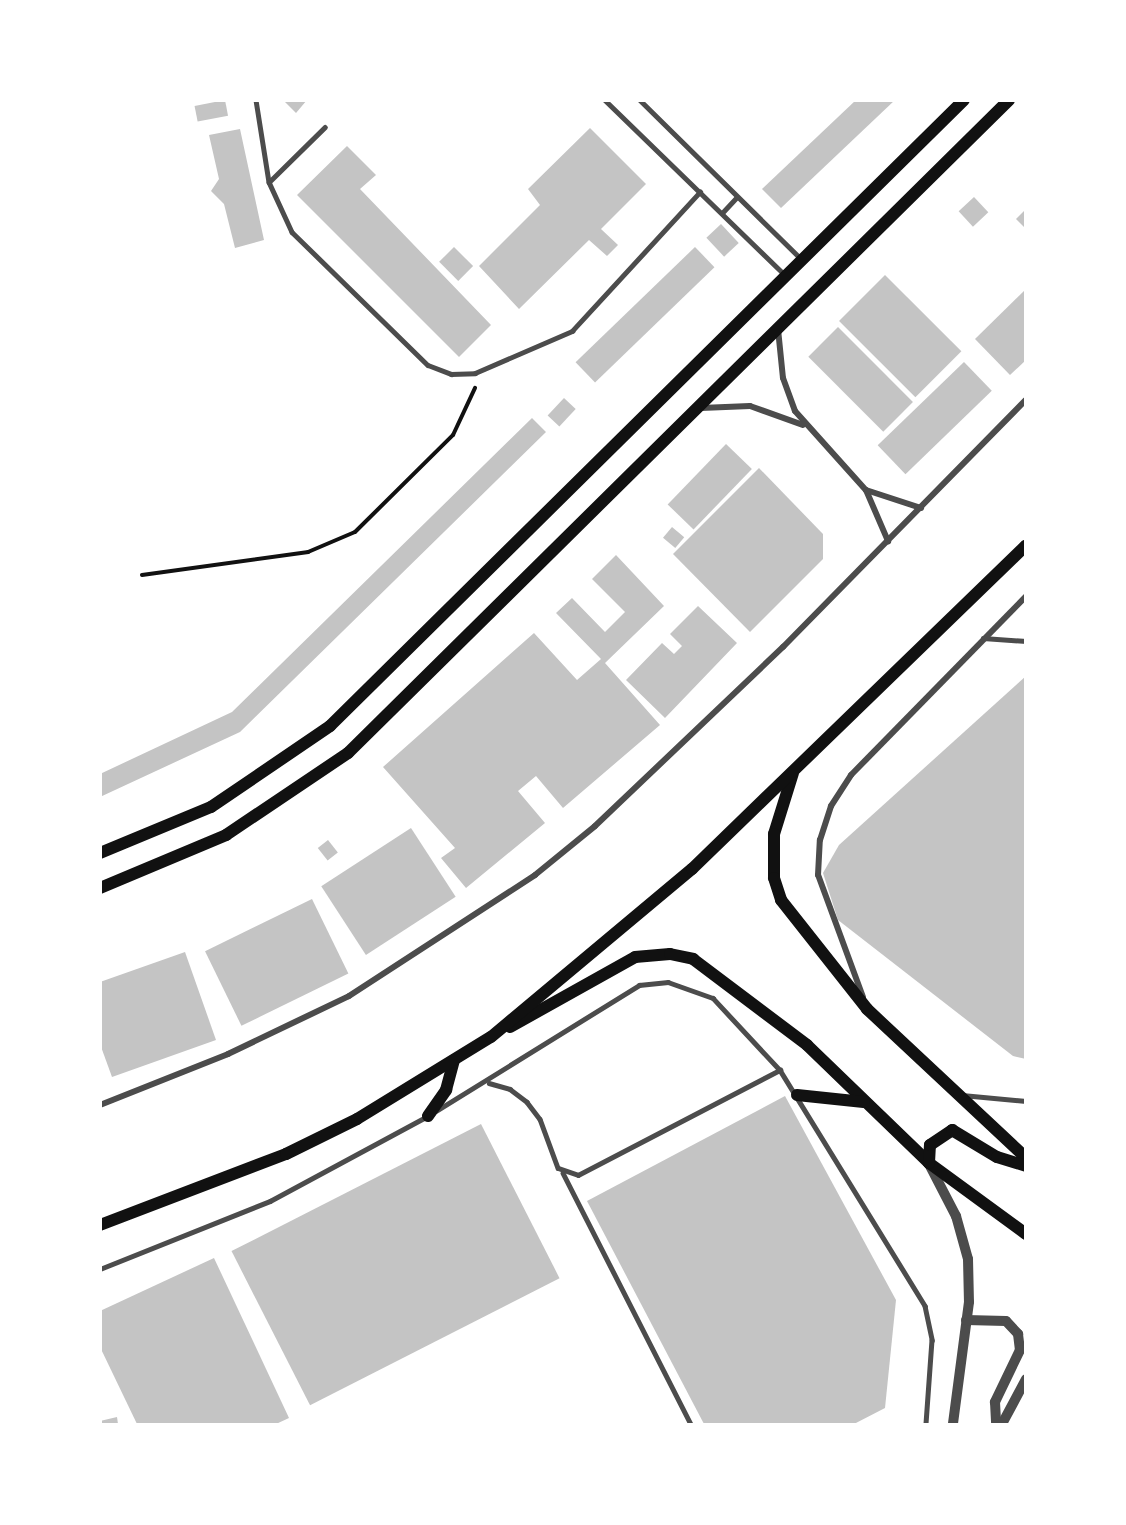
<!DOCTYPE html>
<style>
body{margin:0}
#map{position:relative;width:1126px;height:1525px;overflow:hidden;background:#fff;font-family:"Varela Round",sans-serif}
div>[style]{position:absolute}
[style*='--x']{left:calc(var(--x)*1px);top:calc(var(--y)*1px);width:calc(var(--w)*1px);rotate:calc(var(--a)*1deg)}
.building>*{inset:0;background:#c4c4c4;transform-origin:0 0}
.path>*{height:4px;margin:-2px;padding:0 2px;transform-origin:2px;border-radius:2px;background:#111}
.service>*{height:4.5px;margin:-2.25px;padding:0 2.25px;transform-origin:2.25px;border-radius:2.25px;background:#4c4c4c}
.minor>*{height:6px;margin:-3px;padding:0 3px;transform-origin:3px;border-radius:3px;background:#4c4c4c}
.tertiary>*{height:10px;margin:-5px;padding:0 5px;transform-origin:5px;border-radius:5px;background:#4c4c4c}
.secondary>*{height:12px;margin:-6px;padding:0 6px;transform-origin:6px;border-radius:6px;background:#111}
span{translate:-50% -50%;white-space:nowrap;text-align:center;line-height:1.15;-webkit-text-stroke:5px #fff;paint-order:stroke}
.frame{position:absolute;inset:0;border:102px solid #fff;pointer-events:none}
</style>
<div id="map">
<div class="building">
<div style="left:225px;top:100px;width:16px;height:31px;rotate:79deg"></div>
<div style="clip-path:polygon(283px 100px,307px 100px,296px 113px)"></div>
<div style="clip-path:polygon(856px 100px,895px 100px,781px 208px,762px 189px)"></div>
<div style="clip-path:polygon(590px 128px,646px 184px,601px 229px,618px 245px,607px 256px,589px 240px,519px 309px,479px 266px,540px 205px,528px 189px)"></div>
<div style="clip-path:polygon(240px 129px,264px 240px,235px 248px,224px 204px,211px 191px,219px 179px,209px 135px)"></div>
<div style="clip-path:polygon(347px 146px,376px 175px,360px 189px,491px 325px,459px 357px,297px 195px)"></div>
<div style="left:974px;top:197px;width:21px;height:21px;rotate:47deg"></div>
<div style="clip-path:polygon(1026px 209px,1026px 229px,1016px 219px)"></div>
<div style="left:721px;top:224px;width:26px;height:20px;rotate:47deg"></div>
<div style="left:454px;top:247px;width:27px;height:21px;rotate:45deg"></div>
<div style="left:695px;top:247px;width:28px;height:166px;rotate:46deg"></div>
<div style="left:885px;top:275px;width:108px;height:65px;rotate:45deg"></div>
<div style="clip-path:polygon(1026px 289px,1026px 360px,1010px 375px,975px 339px)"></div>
<div style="left:838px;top:327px;width:106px;height:42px;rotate:45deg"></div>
<div style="left:964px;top:362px;width:40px;height:120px;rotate:46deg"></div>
<div style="left:564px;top:398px;width:16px;height:24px;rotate:43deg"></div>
<div style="clip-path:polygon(532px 418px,546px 432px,240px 732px,100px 797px,100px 774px,232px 712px)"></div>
<div style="left:726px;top:444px;width:36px;height:84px;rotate:44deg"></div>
<div style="clip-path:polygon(759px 468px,823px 534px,823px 559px,750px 632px,673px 554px)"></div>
<div style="left:672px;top:527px;width:16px;height:14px;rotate:40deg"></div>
<div style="clip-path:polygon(616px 555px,664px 606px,605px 663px,660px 725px,563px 808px,536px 776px,518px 791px,545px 823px,466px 888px,441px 858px,455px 848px,383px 767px,534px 633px,577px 680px,601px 659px,556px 613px,572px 598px,605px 632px,625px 612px,592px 579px)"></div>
<div style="clip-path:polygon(698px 606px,737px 643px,665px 718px,626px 680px,662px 643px,674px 654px,682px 646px,670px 634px)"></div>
<div style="clip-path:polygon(1026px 676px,1026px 1059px,1013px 1056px,838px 920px,823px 873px,839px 845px)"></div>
<div style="left:411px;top:828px;width:82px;height:107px;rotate:57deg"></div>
<div style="left:328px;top:840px;width:16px;height:13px;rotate:52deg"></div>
<div style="left:312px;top:899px;width:83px;height:119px;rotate:64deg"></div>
<div style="clip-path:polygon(185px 952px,216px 1040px,112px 1077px,100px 1044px,100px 982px)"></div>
<div style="clip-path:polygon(785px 1096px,896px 1300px,885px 1408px,854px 1424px,704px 1424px,587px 1201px)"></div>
<div style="left:481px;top:1124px;width:173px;height:280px;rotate:63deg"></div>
<div style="clip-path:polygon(214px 1258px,289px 1418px,276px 1424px,137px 1424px,100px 1347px,100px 1311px)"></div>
<div style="clip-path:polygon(117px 1417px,118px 1424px,100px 1424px,100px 1421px)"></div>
</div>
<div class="path">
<div style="--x:142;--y:575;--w:168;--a:-7.9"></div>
<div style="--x:308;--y:552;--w:51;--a:-23.1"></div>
<div style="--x:355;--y:532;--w:138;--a:-44.7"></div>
<div style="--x:453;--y:435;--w:52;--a:-64.9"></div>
</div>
<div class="service">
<div style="--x:256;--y:100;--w:83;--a:81"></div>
<div style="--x:269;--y:182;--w:55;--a:65.3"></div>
<div style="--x:292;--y:232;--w:190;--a:44.4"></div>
<div style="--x:428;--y:365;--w:25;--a:21"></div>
<div style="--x:451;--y:374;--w:24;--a:-2"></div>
<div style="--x:475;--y:373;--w:106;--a:-23.4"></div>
<div style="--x:572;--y:331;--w:189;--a:-47.4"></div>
<div style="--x:605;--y:100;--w:250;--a:44.2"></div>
<div style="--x:640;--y:100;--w:226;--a:44.6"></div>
<div style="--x:269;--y:182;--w:78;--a:-44.5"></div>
<div style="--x:722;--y:213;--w:21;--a:-47"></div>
<div style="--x:983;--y:638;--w:43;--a:4"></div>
<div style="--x:489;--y:1083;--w:22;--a:16"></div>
<div style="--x:510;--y:1089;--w:21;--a:37"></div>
<div style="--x:527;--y:1102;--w:21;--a:53"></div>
<div style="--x:540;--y:1119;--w:52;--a:69.8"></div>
<div style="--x:558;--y:1168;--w:21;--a:19"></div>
<div style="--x:578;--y:1175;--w:228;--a:-27.5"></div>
<div style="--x:962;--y:1095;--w:64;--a:5.4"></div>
<div style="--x:436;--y:1111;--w:239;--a:-31.8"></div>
<div style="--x:639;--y:985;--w:29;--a:-6"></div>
<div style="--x:668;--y:982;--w:48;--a:19.6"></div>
<div style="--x:713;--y:998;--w:98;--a:47.1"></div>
<div style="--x:780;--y:1070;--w:277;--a:58.4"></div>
<div style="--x:925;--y:1306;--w:35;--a:78"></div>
<div style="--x:932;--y:1340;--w:84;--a:94.1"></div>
<div style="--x:563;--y:1173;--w:282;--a:63"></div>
<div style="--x:100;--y:1269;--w:183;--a:-21.8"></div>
<div style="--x:270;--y:1201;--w:177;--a:-28.3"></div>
</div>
<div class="minor">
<div style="--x:778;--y:329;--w:49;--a:84.2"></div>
<div style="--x:783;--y:378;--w:35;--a:70"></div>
<div style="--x:795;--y:411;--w:106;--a:48.1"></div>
<div style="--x:866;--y:490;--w:56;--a:66.7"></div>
<div style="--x:701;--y:408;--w:49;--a:-2.3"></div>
<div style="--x:750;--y:406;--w:56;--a:19.7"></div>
<div style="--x:866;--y:490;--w:58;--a:18.1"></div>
<div style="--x:863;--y:997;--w:130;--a:-110.2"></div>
<div style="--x:818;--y:875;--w:35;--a:-87"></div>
<div style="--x:820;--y:840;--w:36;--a:-72"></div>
<div style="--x:831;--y:806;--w:37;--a:-57"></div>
<div style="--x:851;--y:775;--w:250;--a:-45.6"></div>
<div style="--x:100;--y:1105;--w:138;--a:-21.7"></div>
<div style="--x:228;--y:1054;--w:134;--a:-25.6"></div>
<div style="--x:349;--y:996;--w:222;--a:-33"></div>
<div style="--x:535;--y:875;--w:77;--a:-39.2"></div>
<div style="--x:595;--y:826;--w:260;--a:-43.6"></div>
<div style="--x:783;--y:647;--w:346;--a:-45.5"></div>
</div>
<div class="tertiary">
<div style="--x:929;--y:1164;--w:59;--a:62.6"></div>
<div style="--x:956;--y:1216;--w:45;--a:74.4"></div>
<div style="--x:968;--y:1259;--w:43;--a:88.7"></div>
<div style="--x:969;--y:1302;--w:123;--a:97.5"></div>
<div style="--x:966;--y:1320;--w:40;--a:1.4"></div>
<div style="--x:1006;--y:1321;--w:18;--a:47"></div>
<div style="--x:1018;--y:1334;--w:16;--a:83"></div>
<div style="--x:1020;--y:1350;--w:58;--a:115.7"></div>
<div style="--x:995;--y:1402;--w:22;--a:87"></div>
<div style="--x:1002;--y:1424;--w:51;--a:-61.9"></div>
</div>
<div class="secondary">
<div style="--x:793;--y:773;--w:64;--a:107.3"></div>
<div style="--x:774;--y:834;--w:44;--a:90"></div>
<div style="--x:774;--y:878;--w:23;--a:72"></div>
<div style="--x:781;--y:900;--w:139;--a:51.7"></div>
<div style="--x:867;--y:1009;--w:218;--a:43.1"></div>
<div style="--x:100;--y:853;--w:120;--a:-22.5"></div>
<div style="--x:211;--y:807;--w:144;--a:-34.2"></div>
<div style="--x:330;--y:726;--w:891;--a:-44.64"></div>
<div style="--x:100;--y:888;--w:137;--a:-22.8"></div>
<div style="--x:226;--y:835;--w:147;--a:-33.9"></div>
<div style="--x:348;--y:753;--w:929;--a:-44.65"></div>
<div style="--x:510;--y:1027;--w:143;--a:-29.2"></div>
<div style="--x:635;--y:957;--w:35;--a:-5"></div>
<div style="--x:670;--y:954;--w:24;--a:12"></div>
<div style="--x:693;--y:959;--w:143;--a:37"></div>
<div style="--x:807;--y:1045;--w:170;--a:44"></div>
<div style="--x:929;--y:1163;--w:120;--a:36.2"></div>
<div style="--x:797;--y:1095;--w:67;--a:6"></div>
<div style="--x:428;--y:1116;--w:32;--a:-55"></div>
<div style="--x:446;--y:1090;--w:31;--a:-75"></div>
<div style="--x:929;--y:1163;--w:18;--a:-87"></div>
<div style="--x:930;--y:1145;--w:27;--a:-34"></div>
<div style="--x:952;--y:1130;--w:52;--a:31"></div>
<div style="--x:997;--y:1157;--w:30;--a:17"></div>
<div style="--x:100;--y:1225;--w:199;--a:-20.9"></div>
<div style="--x:286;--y:1154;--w:79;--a:-26.2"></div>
<div style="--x:357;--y:1119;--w:157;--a:-31.5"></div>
<div style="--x:491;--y:1037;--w:262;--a:-39.9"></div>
<div style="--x:692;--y:869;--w:465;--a:-44.1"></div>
</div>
<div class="frame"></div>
</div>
